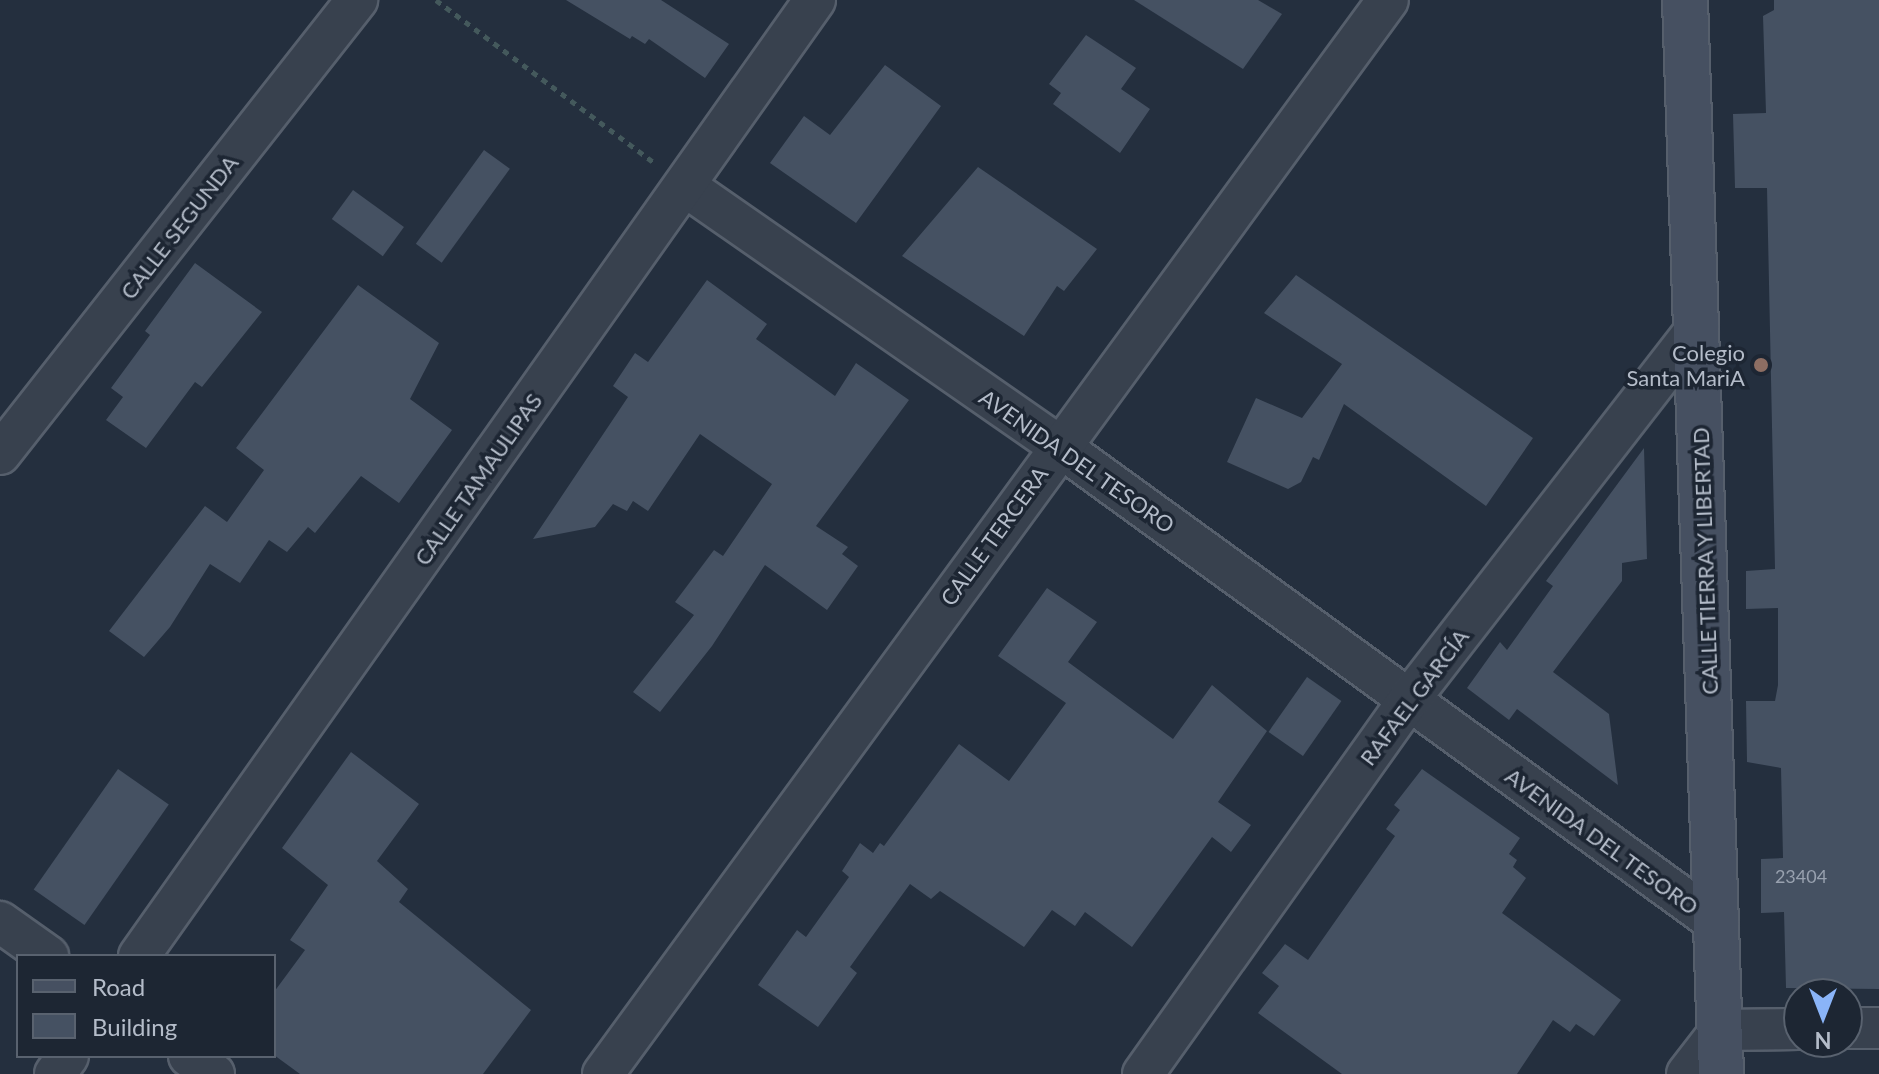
<!DOCTYPE html>
<meta charset="utf-8">
<style>
body{margin:0}
#map{position:relative;width:1879px;height:1074px;overflow:hidden;background:#242f3e;font-family:Lato,sans-serif}
div>[style]{position:absolute}
[style*='--x']{left:calc(var(--x)*1px);top:calc(var(--y)*1px);width:calc(var(--w)*1px);rotate:calc(var(--a)*1deg)}
.building>*{inset:0;background:#455162;transform-origin:0 0}
.path>*{height:5px;margin-top:-2.5px;transform-origin:0;background:repeating-linear-gradient(90deg,#44595c 0 6px,transparent 0 12px)}
.roads{filter:drop-shadow(2px 0 #565f6c) drop-shadow(-2px 0 #565f6c) drop-shadow(0 2px #565f6c) drop-shadow(0 -2px #565f6c)}
.street>*{height:40px;margin:-20px;padding:0 20px;transform-origin:20px;border-radius:20px;background:#38414e}
.secondary>*{height:44px;margin:-22px;padding:0 22px;transform-origin:22px;border-radius:22px;background:#465061}
.dots>*{width:22px;height:22px;translate:-50% -50%;box-sizing:border-box;border:4px solid #1d2633;border-radius:50%}
span{translate:-50% -50%;white-space:nowrap;text-align:center;line-height:1.15;-webkit-text-stroke:7px #1d2633;paint-order:stroke}
.number-label{font-size:18px;color:#98a1af}
.number-label span{-webkit-text-stroke-width:0}
.street-label{font-size:22px;color:#b4bcc9}
.poi-label{font-size:22px;color:#b4bcc9}
.right{translate:-100% -50%;text-align:right}
.legend{position:absolute;left:16px;top:954px;width:260px;height:104px;box-sizing:border-box;background:#1d2633;border:2px solid #59626f;margin:0;padding:10px 14px;list-style:none;font-size:24px;color:#b4bcc9}
.legend li{display:flex;align-items:center;gap:16px;height:40px}
.legend b{width:40px;border:2px solid #59626f}
.north{position:absolute;left:1783px;top:978px;width:80px;height:80px;box-sizing:border-box;background:#1d2633;border:2px solid #59626f;border-radius:50%;rotate:180deg;font-size:22px;font-weight:700;line-height:32px;text-align:center;color:#b4bcc9}
.north::after{content:'';display:block;margin:auto;width:28px;height:36px;background:#8ab4f8;clip-path:polygon(50% 0,100% 100%,50% 72%,0 100%)}
</style>
<div id="map">
<div class="building">
<div style="clip-path:polygon(566px 0,661px 0,729px 44px,705px 78px,649px 39px,645px 44px,632px 36px,630px 39px)"></div>
<div style="clip-path:polygon(1134px 0,1258px 0,1282px 14px,1243px 69px)"></div>
<div style="clip-path:polygon(1774px 0,1879px 0,1879px 989px,1786px 988px,1784px 912px,1761px 913px,1761px 859px,1783px 858px,1781px 768px,1747px 762px,1746px 701px,1775px 701px,1778px 685px,1778px 608px,1746px 609px,1746px 571px,1775px 569px,1767px 188px,1735px 188px,1733px 114px,1766px 113px,1763px 16px,1774px 10px)"></div>
<div style="clip-path:polygon(1086px 35px,1136px 68px,1121px 89px,1150px 109px,1120px 153px,1053px 104px,1061px 93px,1049px 84px)"></div>
<div style="clip-path:polygon(885px 65px,941px 106px,856px 223px,770px 163px,804px 116px,830px 135px)"></div>
<div style="left:484px;top:150px;width:32px;height:116px;rotate:36deg"></div>
<div style="clip-path:polygon(978px 167px,1097px 249px,1064px 291px,1057px 286px,1024px 336px,902px 256px)"></div>
<div style="left:353px;top:190px;width:63px;height:36px;rotate:36deg"></div>
<div style="clip-path:polygon(195px 263px,262px 312px,202px 387px,195px 382px,146px 448px,106px 420px,123px 397px,111px 388px,150px 335px,145px 331px)"></div>
<div style="clip-path:polygon(1296px 275px,1533px 438px,1486px 506px,1344px 404px,1319px 460px,1313px 457px,1301px 482px,1288px 489px,1227px 462px,1256px 398px,1302px 418px,1342px 364px,1264px 313px)"></div>
<div style="clip-path:polygon(707px 280px,767px 324px,756px 339px,835px 396px,856px 363px,909px 400px,816px 526px,848px 547px,842px 554px,858px 566px,827px 610px,765px 565px,712px 646px,660px 712px,633px 692px,694px 615px,675px 602px,714px 550px,723px 556px,772px 484px,700px 434px,648px 511px,633px 501px,627px 511px,613px 504px,595px 527px,533px 539px,628px 397px,613px 386px,635px 353px,648px 362px)"></div>
<div style="clip-path:polygon(358px 285px,439px 343px,410px 399px,452px 430px,399px 503px,361px 476px,315px 533px,308px 527px,287px 552px,269px 540px,240px 583px,210px 564px,170px 627px,144px 657px,109px 631px,205px 506px,227px 522px,264px 470px,236px 448px)"></div>
<div style="clip-path:polygon(1644px 448px,1647px 559px,1622px 563px,1622px 581px,1553px 672px,1609px 714px,1618px 785px,1517px 709px,1509px 720px,1467px 688px,1500px 642px,1507px 650px,1553px 586px,1546px 581px)"></div>
<div style="clip-path:polygon(1047px 588px,1097px 622px,1068px 662px,1173px 739px,1212px 685px,1267px 731px,1218px 802px,1251px 825px,1231px 852px,1212px 837px,1132px 947px,1085px 912px,1075px 926px,1052px 910px,1024px 947px,940px 891px,931px 899px,910px 884px,850px 967px,857px 973px,818px 1027px,758px 985px,797px 930px,806px 937px,849px 877px,842px 871px,860px 843px,873px 853px,880px 843px,884px 846px,959px 744px,1009px 781px,1066px 703px,998px 656px)"></div>
<div style="left:1307px;top:677px;width:42px;height:67px;rotate:35deg"></div>
<div style="clip-path:polygon(351px 752px,419px 804px,377px 861px,408px 889px,399px 902px,531px 1010px,483px 1074px,300px 1074px,274px 1055px,274px 992px,305px 950px,290px 940px,328px 885px,282px 848px)"></div>
<div style="left:118px;top:769px;width:62px;height:147px;rotate:35deg"></div>
<div style="clip-path:polygon(1422px 769px,1520px 838px,1509px 854px,1517px 860px,1513px 867px,1526px 878px,1502px 913px,1621px 1000px,1594px 1036px,1576px 1024px,1570px 1032px,1553px 1020px,1517px 1074px,1342px 1074px,1258px 1013px,1279px 986px,1262px 973px,1285px 944px,1308px 960px,1395px 836px,1386px 829px,1400px 810px,1394px 805px)"></div>
</div>
<div class="path">
<div style="--x:436;--y:0;--w:271;--a:36.7"></div>
</div>
<div class="roads">
<div class="street">
<div style="--x:685;--y:186;--w:455;--a:34.8"></div>
<div style="--x:1059;--y:446;--w:813;--a:35.94"></div>
<div style="--x:0;--y:454;--w:578;--a:-51.82"></div>
<div style="--x:0;--y:922;--w:59;--a:35.3"></div>
<div style="--x:139;--y:956;--w:1171;--a:-54.74"></div>
<div style="--x:1847;--y:1028;--w:32;--a:0"></div>
<div style="--x:189;--y:1056;--w:31;--a:36"></div>
<div style="--x:55;--y:1074;--w:22;--a:-54"></div>
<div style="--x:603;--y:1074;--w:1330;--a:-53.84"></div>
<div style="--x:1143;--y:1074;--w:458;--a:-54.6"></div>
<div style="--x:1408;--y:701;--w:472;--a:-52.2"></div>
<div style="--x:1687;--y:1074;--w:56;--a:-52.3"></div>
<div style="--x:1721;--y:1030;--w:78;--a:-0.7"></div>
</div>
<div class="secondary">
<div style="--x:1685;--y:0;--w:1075;--a:88.08"></div>
</div>
</div>
<div class="dots">
<div style="left:1761px;top:365px;background:#8d6e63"></div>
</div>
<div class="number-label">
<span style="left:1801px;top:876px">23404</span>
</div>
<div class="street-label">
<span style="left:179px;top:227px;rotate:-52deg">CALLE SEGUNDA</span>
<span style="left:1077px;top:461px;rotate:35deg">AVENIDA DEL TESORO</span>
<span style="left:478px;top:479px;rotate:-55deg">CALLE TAMAULIPAS</span>
<span style="left:994px;top:536px;rotate:-54deg">CALLE TERCERA</span>
<span style="left:1705px;top:561px;rotate:-92deg">CALLE TIERRA Y LIBERTAD</span>
<span style="left:1414px;top:697px;rotate:-53deg">RAFAEL GARCÍA</span>
<span style="left:1602px;top:841px;rotate:36deg">AVENIDA DEL TESORO</span>
</div>
<div class="poi-label">
<span class="right" style="left:1745px;top:365px">Colegio<br>Santa MariA</span>
</div>
<ul class="legend">
<li><b style="height:10px;background:#465061"></b>Road</li>
<li><b style="height:22px;background:#455162"></b>Building</li>
</ul>
<div class="north">N</div>
</div>
